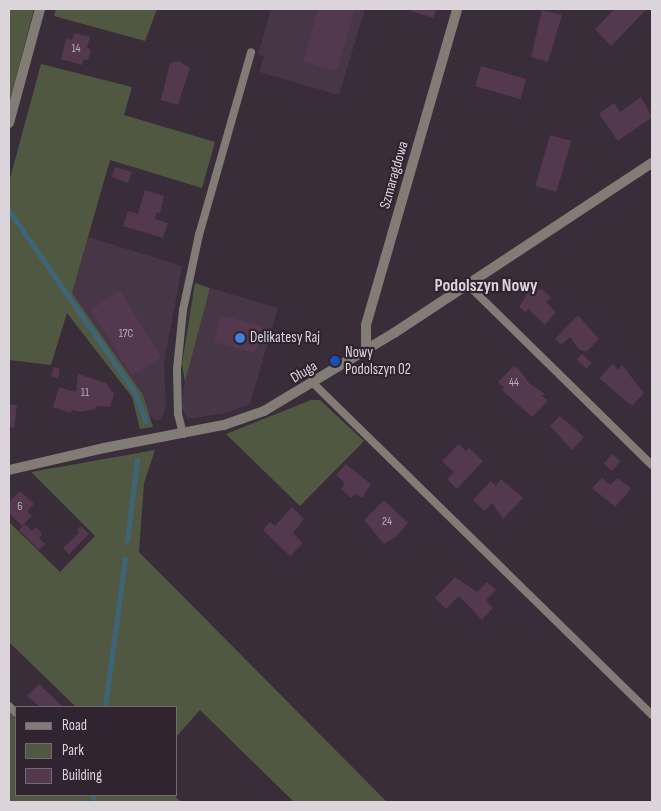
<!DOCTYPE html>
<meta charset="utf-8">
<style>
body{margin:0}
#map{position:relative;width:661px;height:811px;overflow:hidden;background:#392d39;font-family:"Sofia Sans Condensed",sans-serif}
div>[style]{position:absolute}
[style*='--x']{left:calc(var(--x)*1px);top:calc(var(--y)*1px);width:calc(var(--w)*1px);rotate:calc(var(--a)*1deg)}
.built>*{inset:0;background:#463646}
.green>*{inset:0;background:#515841}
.stream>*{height:4.5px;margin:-2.25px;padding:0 2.25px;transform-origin:2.25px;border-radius:2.25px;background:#3e6576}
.building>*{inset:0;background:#54384d;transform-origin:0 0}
.service>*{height:8px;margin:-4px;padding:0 4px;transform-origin:4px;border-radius:4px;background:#827c76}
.minor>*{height:10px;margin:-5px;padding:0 5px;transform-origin:5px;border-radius:5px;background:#827c76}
.tertiary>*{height:10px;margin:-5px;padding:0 5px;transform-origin:5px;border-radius:5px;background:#827c76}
.dots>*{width:14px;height:14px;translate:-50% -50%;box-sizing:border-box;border:2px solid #2f242f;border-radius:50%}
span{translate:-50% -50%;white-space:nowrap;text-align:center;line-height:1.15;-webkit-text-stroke:4.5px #2f242f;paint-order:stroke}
.number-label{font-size:12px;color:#b9adb8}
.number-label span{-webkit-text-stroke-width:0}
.street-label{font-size:15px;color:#dbd4db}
.poi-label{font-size:15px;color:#dbd4db}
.left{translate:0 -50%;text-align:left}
.quarter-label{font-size:18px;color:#dbd4db;font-weight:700}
.frame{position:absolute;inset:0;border:10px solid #dbd4db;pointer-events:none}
.legend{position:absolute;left:15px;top:706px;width:162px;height:90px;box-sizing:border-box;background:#2f242f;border:1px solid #746a74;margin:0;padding:6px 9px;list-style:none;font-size:15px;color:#dbd4db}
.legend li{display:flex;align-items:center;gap:10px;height:25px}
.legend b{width:25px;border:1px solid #746a74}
</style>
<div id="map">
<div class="built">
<div style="clip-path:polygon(271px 9px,365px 9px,339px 95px,259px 72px,264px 57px,258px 54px)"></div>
<div style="clip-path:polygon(88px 237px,182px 266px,164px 364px,166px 407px,161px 420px,155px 420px,149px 415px,143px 395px,72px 293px)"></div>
<div style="clip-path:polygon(210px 288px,278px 308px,250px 404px,226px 413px,188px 419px,181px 408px,185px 382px)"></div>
</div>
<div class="green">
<div style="clip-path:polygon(9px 9px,34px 9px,9px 104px)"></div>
<div style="clip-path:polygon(56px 9px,157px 9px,145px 41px,54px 16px)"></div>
<div style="clip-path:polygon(41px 64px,132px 87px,124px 115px,215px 142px,202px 188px,110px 160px,72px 293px,143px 395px,153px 427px,140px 429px,132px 397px,67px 313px,51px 365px,9px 360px,9px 182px)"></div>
<div style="clip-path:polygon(195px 283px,210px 288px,185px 382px,182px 364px)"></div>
<div style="clip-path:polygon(311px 400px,320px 400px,364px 441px,300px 506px,226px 434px)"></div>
<div style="clip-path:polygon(155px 450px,144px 483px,139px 552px,387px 802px,294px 802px,200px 710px,176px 737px,176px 707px,76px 707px,9px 642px,9px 522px,60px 572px,95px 536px,31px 472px)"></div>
<div style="clip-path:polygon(9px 712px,16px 720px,16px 795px,174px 795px,181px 802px,9px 802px)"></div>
</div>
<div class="stream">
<div style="--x:9;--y:210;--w:221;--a:55.3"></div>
<div style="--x:135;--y:392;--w:31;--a:69"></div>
<div style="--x:127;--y:541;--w:82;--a:-83"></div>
<div style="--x:105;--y:707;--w:149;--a:-82.3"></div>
<div style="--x:93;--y:802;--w:7;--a:-90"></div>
</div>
<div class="building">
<div style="clip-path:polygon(318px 9px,355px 9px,337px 71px,303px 62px)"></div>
<div style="clip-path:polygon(412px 9px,436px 9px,434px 18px,411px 11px)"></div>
<div style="clip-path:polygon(615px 9px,647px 9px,611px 46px,595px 29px)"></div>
<div style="clip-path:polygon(542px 10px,562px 15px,548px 62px,531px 57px)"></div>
<div style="clip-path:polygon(74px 33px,90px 37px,87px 48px,91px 49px,88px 60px,84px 59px,82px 65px,61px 59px,66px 39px,72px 40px)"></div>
<div style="clip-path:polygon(179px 61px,190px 68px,178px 105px,161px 100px,170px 63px)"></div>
<div style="left:481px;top:66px;width:47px;height:21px;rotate:16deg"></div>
<div style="clip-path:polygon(641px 97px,652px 117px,618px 141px,599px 114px,614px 103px,620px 112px)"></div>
<div style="left:550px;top:135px;width:22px;height:53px;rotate:16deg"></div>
<div style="clip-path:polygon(115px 167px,132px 172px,128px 183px,112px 177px)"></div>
<div style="clip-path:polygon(145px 190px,164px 196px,160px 213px,157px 212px,155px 219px,168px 223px,163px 238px,123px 226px,128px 211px,138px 214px)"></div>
<div style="clip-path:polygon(531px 288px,543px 290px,551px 298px,546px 302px,556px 312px,545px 325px,528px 309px,525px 312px,519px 307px)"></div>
<div style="left:120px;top:291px;width:78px;height:35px;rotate:58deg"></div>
<div style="left:221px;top:315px;width:43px;height:28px;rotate:15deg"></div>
<div style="clip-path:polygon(578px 315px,599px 339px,586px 352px,579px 349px,570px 337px,561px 345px,555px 339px)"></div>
<div style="left:582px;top:354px;width:13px;height:8px;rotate:42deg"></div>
<div style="clip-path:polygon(613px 364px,618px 370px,622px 365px,644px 393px,632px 406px,599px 378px)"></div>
<div style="clip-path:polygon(54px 367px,60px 369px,58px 378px,51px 376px)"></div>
<div style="clip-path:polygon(513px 367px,518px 368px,530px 384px,545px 394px,542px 396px,548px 401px,532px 417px,502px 390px,504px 388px,498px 382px)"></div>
<div style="clip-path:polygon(78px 374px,106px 383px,114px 394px,110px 407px,96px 406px,95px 409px,80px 412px,72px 410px,71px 413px,53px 407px,59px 387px,76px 392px)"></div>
<div style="left:9px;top:404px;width:8px;height:23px;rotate:7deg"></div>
<div style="clip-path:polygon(560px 416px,584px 437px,572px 450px,550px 426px)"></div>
<div style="clip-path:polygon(459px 444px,466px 451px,469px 448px,483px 461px,457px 489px,447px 479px,454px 472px,442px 461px)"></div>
<div style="left:612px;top:454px;width:11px;height:13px;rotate:41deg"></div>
<div style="clip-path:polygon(346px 464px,371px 484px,362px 498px,355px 494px,351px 498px,341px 489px,345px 483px,336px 475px)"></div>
<div style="clip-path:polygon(602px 478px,610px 485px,617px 478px,629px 486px,630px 490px,615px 507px,592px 488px)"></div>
<div style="clip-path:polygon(501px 479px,523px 498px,503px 519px,492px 503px,485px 511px,473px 500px,491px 481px,496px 486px)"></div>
<div style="clip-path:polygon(20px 491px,34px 504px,27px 511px,32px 516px,22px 526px,9px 513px,9px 502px)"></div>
<div style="clip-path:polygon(384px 500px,408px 523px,397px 536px,384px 544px,364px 520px)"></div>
<div style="clip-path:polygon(292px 507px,304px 519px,293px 533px,303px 543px,290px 556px,263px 530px,270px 522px,275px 526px)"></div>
<div style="clip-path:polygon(25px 524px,32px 531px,36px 527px,42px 534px,39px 538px,45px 544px,39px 550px,19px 530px)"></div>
<div style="clip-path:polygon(81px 526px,89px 534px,69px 554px,63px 548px,80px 532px,77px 530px)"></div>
<div style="clip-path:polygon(455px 577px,477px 592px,487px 582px,496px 590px,486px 600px,493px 608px,482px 620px,459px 596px,446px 609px,435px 598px)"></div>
<div style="clip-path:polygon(39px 684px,63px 707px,39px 706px,27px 696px)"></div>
</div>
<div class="service">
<div style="--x:468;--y:285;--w:257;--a:44.4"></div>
<div style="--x:314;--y:384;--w:473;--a:44.4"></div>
<div style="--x:183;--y:434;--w:21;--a:-104"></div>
<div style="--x:178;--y:414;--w:45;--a:-91.3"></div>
<div style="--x:177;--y:369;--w:59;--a:-84.2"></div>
<div style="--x:183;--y:310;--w:77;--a:-78"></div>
<div style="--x:199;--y:235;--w:190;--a:-74.1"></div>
<div style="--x:9;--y:706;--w:10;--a:45"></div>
</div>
<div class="minor">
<div style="--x:9;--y:123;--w:118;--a:-74.8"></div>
<div style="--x:366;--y:350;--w:25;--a:-90"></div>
<div style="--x:366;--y:325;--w:329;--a:-73.9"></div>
</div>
<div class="tertiary">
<div style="--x:9;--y:470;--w:98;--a:-13"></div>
<div style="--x:104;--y:448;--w:122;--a:-10.9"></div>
<div style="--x:224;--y:425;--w:42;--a:-19.3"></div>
<div style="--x:264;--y:411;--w:152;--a:-31"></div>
<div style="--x:394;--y:333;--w:309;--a:-33.4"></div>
</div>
<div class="dots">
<div style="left:240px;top:338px;background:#3f7fe0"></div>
<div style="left:335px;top:361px;background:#1a4fb4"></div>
</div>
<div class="number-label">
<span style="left:76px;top:49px">14</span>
<span style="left:126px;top:334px">17C</span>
<span style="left:514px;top:383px">44</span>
<span style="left:85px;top:393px">11</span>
<span style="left:20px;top:507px">6</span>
<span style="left:387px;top:522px">24</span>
</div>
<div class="street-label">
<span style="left:394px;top:175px;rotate:-74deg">Szmaragdowa</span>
<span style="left:304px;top:372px;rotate:-31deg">Długa</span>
</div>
<div class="poi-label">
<span class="left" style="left:250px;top:338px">Delikatesy Raj</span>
<span class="left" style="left:345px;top:361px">Nowy<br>Podolszyn 02</span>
</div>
<div class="quarter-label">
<span style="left:486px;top:286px">Podolszyn Nowy</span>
</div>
<div class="frame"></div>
<ul class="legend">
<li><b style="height:6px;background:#827c76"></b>Road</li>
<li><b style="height:14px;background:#515841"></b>Park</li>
<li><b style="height:14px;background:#54384d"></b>Building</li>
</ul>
</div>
